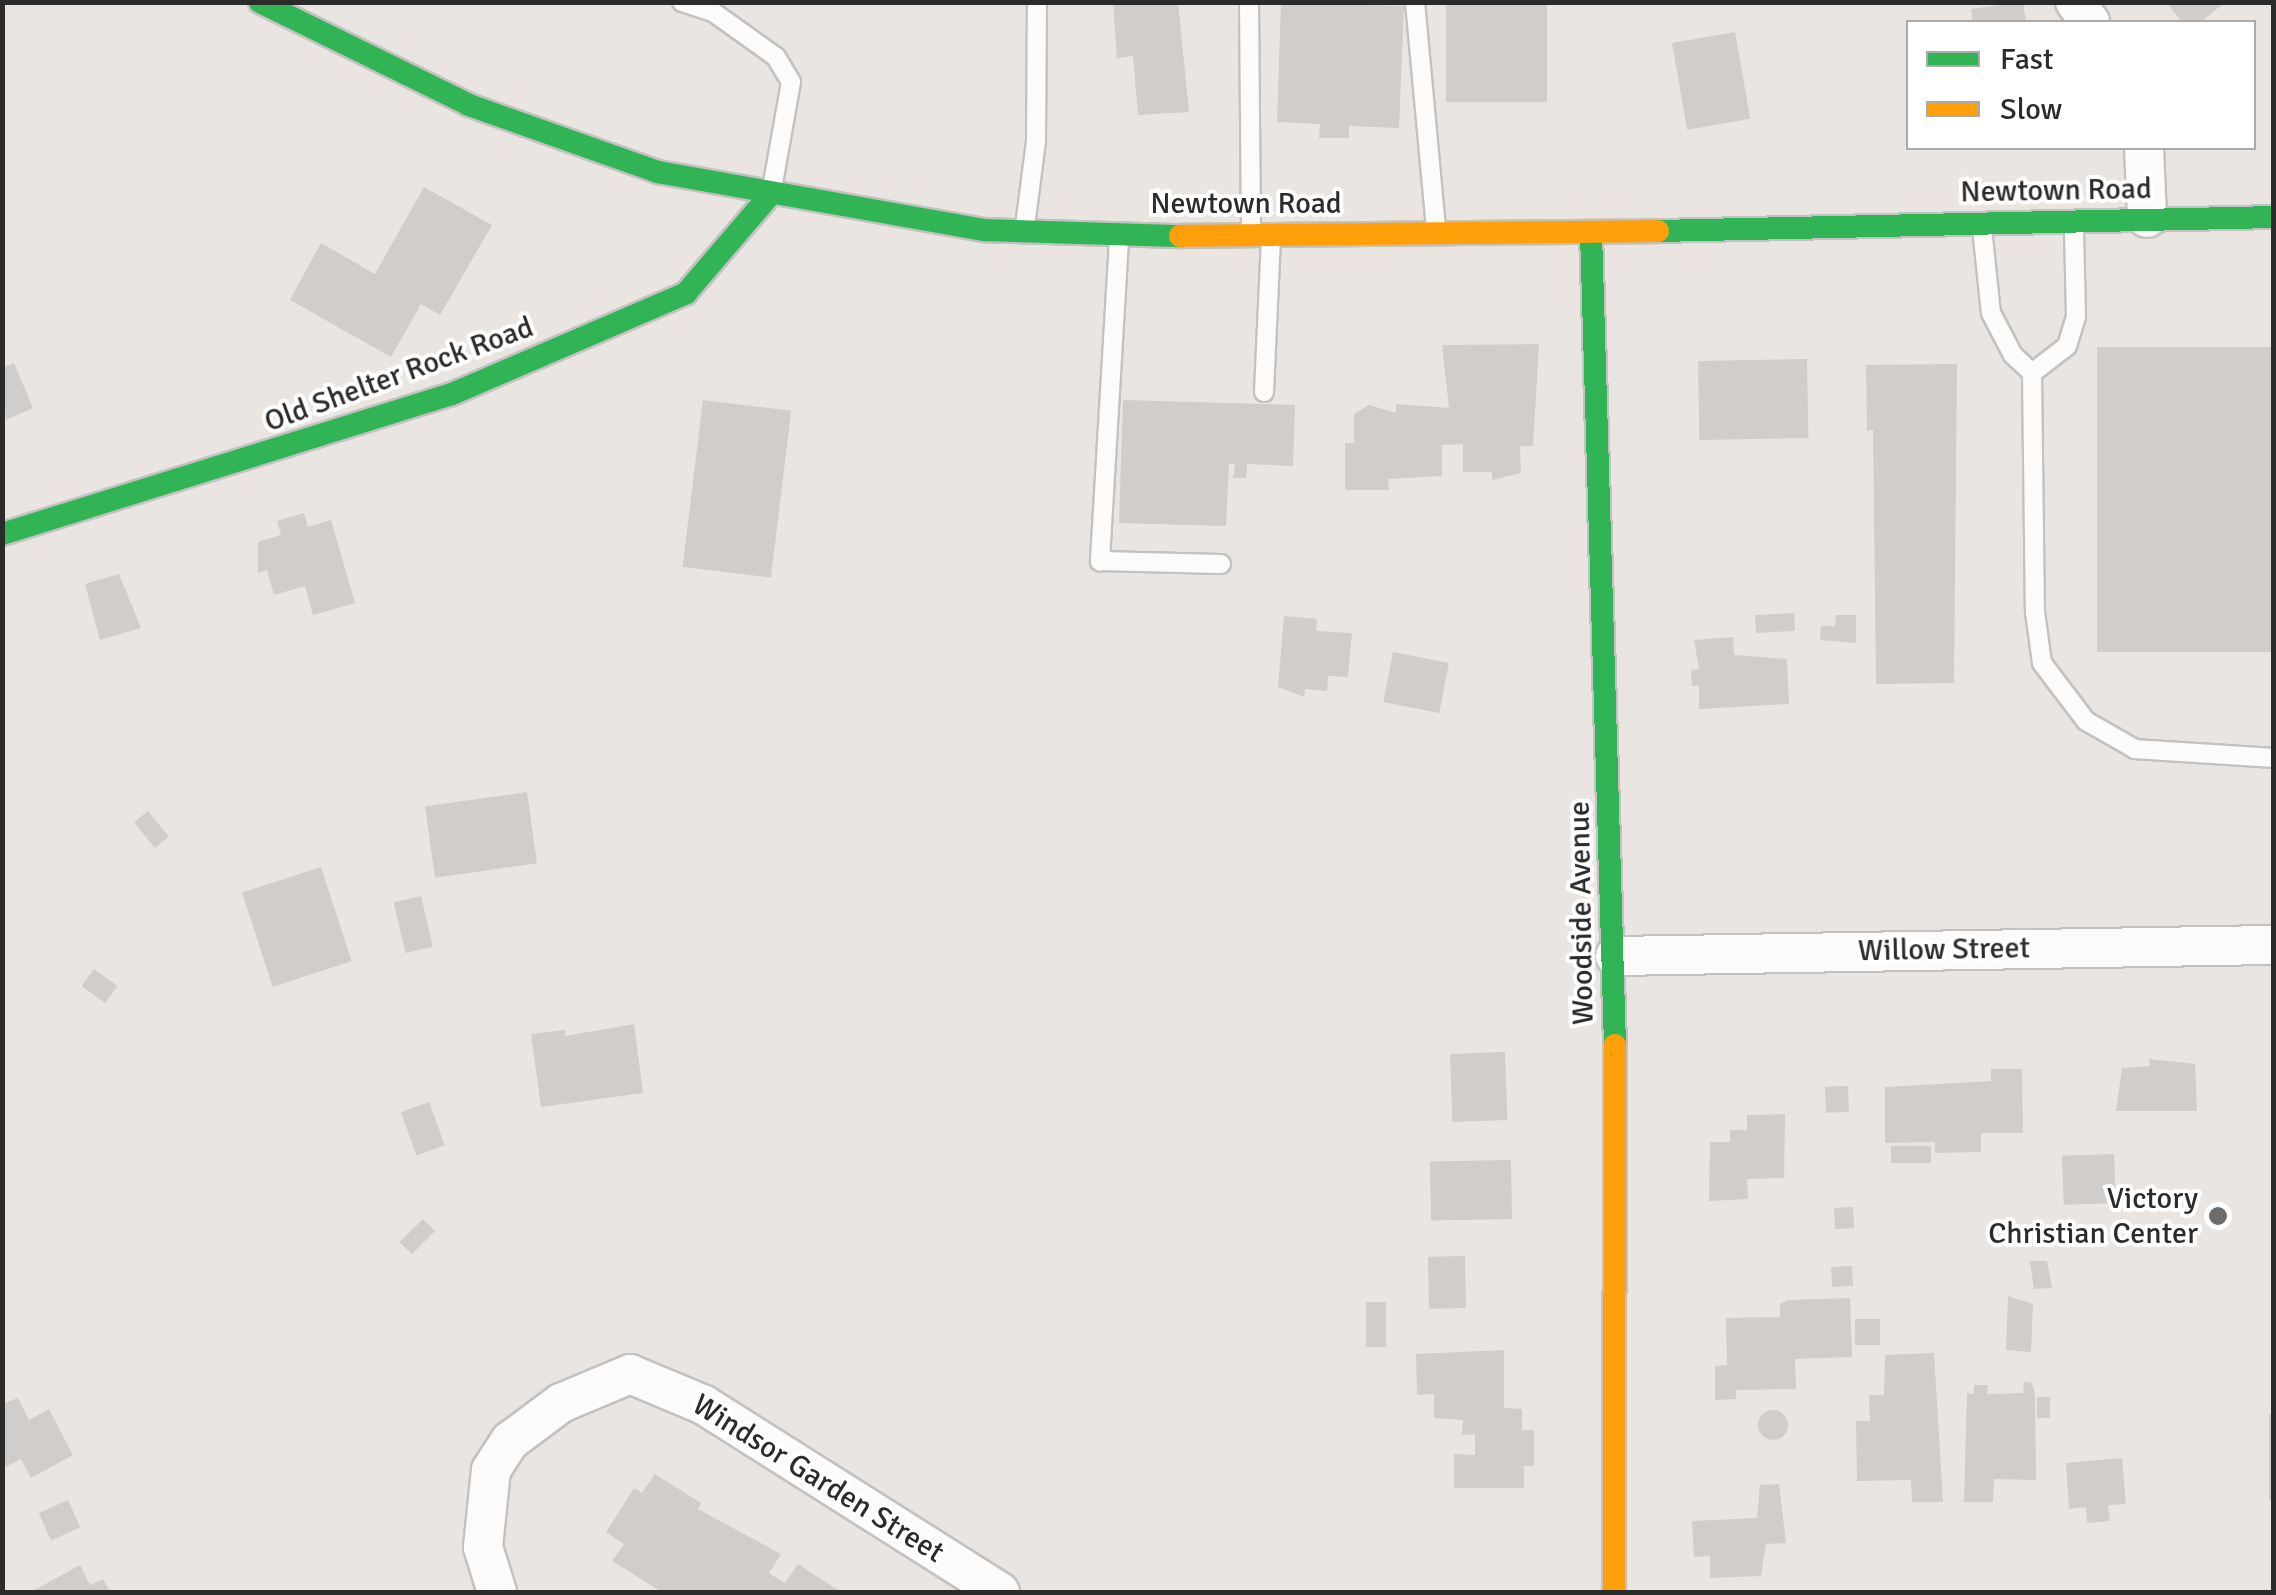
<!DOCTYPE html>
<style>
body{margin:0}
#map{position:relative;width:2276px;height:1595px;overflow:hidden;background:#eae5e0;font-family:Signika,sans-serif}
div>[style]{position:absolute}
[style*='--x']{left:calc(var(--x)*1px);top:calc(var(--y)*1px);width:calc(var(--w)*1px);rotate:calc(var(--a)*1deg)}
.building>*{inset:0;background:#d0cdca;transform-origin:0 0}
.round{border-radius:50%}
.roads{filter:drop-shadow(2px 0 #c3c2c2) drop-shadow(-2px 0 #c3c2c2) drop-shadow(0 2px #c3c2c2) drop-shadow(0 -2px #c3c2c2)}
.lane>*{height:18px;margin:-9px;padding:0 9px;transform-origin:9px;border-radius:9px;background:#fcfbfa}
.street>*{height:38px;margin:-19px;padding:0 19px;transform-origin:19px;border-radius:19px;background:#fcfbfa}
.fast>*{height:22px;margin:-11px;padding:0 11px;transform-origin:11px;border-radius:11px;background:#30b455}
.slow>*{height:22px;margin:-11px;padding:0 11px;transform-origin:11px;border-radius:11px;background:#ff9f0a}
.dots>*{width:28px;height:28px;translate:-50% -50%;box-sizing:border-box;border:5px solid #fff;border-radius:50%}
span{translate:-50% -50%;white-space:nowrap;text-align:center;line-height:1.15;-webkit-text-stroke:8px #fff;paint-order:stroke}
.street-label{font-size:30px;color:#2b2b2b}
.poi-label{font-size:30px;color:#2b2b2b}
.right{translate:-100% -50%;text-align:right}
.frame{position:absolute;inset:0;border:5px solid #2b2b2b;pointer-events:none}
.legend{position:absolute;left:1906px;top:20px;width:350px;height:130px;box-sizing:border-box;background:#fff;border:2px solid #aaa;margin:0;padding:12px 18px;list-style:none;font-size:30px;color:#2b2b2b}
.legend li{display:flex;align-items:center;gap:20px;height:50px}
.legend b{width:50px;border:2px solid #aaa}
</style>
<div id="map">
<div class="building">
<div style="clip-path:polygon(1113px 2px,1178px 2px,1189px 112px,1138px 115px,1133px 56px,1117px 58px)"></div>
<div style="clip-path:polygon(1281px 2px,1404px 6px,1399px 128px,1349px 126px,1349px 138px,1319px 138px,1320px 124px,1277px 122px)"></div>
<div style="left:1446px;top:2px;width:101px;height:100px"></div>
<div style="clip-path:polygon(2023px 2px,2026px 22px,1973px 22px,1971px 9px)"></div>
<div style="clip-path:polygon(2166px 2px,2225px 2px,2201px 22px,2182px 22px)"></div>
<div style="left:1735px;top:32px;width:88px;height:64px;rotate:80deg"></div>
<div style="clip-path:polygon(424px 187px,492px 225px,440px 315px,421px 304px,391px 357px,290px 300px,321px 243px,375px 274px)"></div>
<div style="clip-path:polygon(1539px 344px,1533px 446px,1520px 446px,1521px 473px,1492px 480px,1492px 472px,1463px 472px,1463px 444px,1442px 445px,1442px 476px,1388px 479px,1389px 490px,1345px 490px,1345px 443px,1354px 443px,1354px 414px,1369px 405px,1396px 413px,1396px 404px,1449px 408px,1442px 345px)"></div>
<div style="left:2274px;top:347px;width:305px;height:177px;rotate:90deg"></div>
<div style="left:1807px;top:359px;width:79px;height:109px;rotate:89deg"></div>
<div style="clip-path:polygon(14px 363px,33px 408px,6px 420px,2px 368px)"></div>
<div style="clip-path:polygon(1957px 364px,1954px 683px,1876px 684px,1873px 430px,1867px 431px,1866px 365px)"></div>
<div style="left:703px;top:400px;width:89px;height:168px;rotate:7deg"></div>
<div style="clip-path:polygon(1123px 400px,1295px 405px,1293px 466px,1247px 464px,1246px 478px,1233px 478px,1235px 464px,1229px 464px,1226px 526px,1119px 523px)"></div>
<div style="clip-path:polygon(304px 513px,308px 527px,331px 520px,355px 603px,313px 615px,305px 586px,274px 595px,267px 570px,258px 573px,258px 542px,281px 535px,277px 521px)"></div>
<div style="clip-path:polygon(119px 574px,141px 628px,100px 640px,85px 584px)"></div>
<div style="left:1794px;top:613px;width:18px;height:39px;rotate:87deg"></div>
<div style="clip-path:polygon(1836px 615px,1856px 615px,1856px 643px,1820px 640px,1821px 626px,1835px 626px)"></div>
<div style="clip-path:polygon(1284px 616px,1317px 619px,1316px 631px,1352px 633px,1348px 677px,1328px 676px,1327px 691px,1305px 689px,1304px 697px,1278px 687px)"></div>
<div style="clip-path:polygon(1733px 637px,1734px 655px,1787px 659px,1789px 704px,1699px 709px,1699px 686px,1692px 686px,1691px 670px,1699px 669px,1694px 640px)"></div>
<div style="left:1393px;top:652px;width:57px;height:51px;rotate:11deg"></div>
<div style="left:527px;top:792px;width:72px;height:103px;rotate:82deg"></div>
<div style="left:148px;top:811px;width:33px;height:18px;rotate:51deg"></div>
<div style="left:321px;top:867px;width:99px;height:83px;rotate:72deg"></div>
<div style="left:421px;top:896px;width:52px;height:28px;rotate:77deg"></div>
<div style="left:94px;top:969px;width:29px;height:21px;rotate:36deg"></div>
<div style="clip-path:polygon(634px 1024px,643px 1093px,541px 1107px,531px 1034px,565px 1030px,565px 1036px)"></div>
<div style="left:1505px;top:1052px;width:68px;height:55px;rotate:88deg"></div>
<div style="clip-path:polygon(2149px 1059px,2195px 1064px,2197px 1111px,2116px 1111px,2122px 1068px,2150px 1066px)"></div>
<div style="clip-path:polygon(1991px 1069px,2022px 1069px,2023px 1133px,1981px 1133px,1981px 1152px,1935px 1153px,1935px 1142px,1885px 1143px,1885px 1087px,1991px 1081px)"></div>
<div style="left:1848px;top:1086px;width:26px;height:23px;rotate:88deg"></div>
<div style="left:429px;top:1102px;width:46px;height:30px;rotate:70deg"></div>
<div style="clip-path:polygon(1785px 1114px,1784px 1178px,1747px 1179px,1748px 1199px,1709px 1201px,1710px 1142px,1730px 1142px,1730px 1130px,1747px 1130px,1747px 1115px)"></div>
<div style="left:1891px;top:1146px;width:40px;height:17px"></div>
<div style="left:2114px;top:1154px;width:49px;height:52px;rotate:88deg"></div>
<div style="left:1511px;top:1160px;width:59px;height:81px;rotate:89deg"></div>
<div style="left:1853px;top:1207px;width:21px;height:19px;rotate:87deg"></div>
<div style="left:423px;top:1219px;width:17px;height:33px;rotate:45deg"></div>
<div style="left:1465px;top:1256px;width:52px;height:37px;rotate:89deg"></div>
<div style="clip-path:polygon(2030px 1261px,2047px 1261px,2052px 1288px,2034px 1289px)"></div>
<div style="left:1852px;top:1266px;width:20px;height:21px;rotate:87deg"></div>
<div style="clip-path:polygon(2008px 1296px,2033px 1304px,2031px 1352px,2006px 1350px)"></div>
<div style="clip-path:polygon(1850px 1298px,1852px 1357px,1795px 1359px,1796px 1389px,1736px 1390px,1736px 1399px,1715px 1400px,1715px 1366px,1727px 1365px,1726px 1318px,1780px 1317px,1780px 1304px,1788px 1300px)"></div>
<div style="left:1366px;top:1302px;width:20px;height:45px"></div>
<div style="left:1855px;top:1319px;width:25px;height:26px"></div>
<div style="clip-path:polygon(1504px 1350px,1504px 1408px,1522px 1409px,1522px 1430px,1534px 1430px,1534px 1466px,1524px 1466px,1524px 1488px,1454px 1488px,1454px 1454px,1475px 1455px,1475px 1434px,1462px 1435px,1463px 1420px,1434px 1418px,1434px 1394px,1417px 1395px,1416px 1354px)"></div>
<div style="clip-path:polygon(1934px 1353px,1943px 1502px,1912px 1502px,1911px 1480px,1857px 1481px,1856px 1421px,1870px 1421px,1869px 1395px,1884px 1395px,1885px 1355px)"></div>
<div style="clip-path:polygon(2024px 1382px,2032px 1383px,2035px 1394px,2036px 1480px,1994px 1479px,1993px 1502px,1964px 1502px,1967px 1393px,1974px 1394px,1974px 1385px,1988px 1385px,1987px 1394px,2023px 1393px)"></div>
<div style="left:2037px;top:1397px;width:13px;height:21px"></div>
<div style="clip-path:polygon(18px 1398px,29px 1420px,49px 1409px,73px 1455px,31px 1478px,21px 1459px,2px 1469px,2px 1404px)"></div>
<div class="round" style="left:1758px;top:1410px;width:30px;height:30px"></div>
<div style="left:2269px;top:1414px;width:5px;height:86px"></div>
<div style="clip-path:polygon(2122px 1458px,2126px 1504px,2108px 1505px,2110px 1521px,2087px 1523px,2086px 1507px,2069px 1509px,2066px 1463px)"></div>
<div style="clip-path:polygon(655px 1474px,701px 1503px,698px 1509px,781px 1554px,769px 1573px,785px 1583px,798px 1564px,841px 1592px,662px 1592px,612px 1561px,624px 1544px,606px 1532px,634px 1488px,642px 1493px)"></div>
<div style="clip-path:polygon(1779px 1484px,1786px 1543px,1766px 1544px,1761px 1576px,1710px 1578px,1710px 1556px,1694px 1557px,1692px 1521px,1757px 1518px,1760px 1485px)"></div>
<div style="left:68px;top:1500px;width:30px;height:32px;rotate:66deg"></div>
<div style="clip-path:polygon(80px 1565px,90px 1585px,103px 1579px,110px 1592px,31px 1592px)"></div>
</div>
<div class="roads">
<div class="lane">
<div style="--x:682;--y:2;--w:33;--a:18"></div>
<div style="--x:713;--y:12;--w:77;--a:35.5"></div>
<div style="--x:776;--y:57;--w:29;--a:59"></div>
<div style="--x:791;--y:82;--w:109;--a:100.1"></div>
<div style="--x:1249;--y:2;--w:227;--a:89.5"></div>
<div style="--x:1415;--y:2;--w:229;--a:84.7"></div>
<div style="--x:1025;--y:226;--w:86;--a:-82.6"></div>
<div style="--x:1036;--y:141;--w:139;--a:-89.6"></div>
<div style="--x:1982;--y:228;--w:85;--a:84"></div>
<div style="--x:1991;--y:313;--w:47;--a:62.4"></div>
<div style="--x:2013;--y:355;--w:26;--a:43"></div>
<div style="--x:2032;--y:373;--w:44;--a:-37.6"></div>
<div style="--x:2067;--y:346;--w:30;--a:-73"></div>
<div style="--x:2076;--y:317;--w:90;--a:-91.3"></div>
<div style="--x:1119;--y:240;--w:322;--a:93.4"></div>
<div style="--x:1100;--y:561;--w:121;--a:1.4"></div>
<div style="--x:2032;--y:373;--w:239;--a:89.3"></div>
<div style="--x:2035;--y:612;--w:51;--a:82.2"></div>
<div style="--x:2042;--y:663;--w:73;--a:52.8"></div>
<div style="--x:2086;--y:721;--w:56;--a:29.7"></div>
<div style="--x:2135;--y:749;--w:139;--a:3.7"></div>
<div style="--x:1264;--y:392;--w:152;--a:-87.4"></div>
</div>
<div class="street">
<div style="--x:2075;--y:2;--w:25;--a:53"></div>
<div style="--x:2144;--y:148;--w:70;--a:87.5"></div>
<div style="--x:1615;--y:956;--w:659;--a:-0.96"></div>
<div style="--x:497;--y:1592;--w:47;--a:-107.3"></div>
<div style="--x:483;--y:1547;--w:77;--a:-84.1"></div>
<div style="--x:491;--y:1470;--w:35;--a:-57"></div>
<div style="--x:510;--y:1441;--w:64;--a:-36.7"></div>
<div style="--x:561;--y:1403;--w:75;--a:-22.8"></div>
<div style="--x:630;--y:1374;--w:80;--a:22.7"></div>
<div style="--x:704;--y:1405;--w:350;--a:32.3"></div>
</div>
<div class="fast">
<div style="--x:260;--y:2;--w:233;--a:26.2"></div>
<div style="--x:469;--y:105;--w:201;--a:19.5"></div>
<div style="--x:658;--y:172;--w:332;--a:10.1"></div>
<div style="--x:985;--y:230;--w:195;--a:1.8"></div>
<div style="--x:1658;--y:231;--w:616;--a:-1.3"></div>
<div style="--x:1591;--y:232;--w:813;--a:88.31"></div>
<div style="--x:2;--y:534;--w:471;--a:-17.3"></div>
<div style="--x:452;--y:394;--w:255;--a:-23.3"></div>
<div style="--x:686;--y:293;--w:130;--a:-49.4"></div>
</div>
<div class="slow">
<div style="--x:1180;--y:236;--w:478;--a:-0.6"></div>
<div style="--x:1614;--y:1592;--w:547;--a:-89.9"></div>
</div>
</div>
<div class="dots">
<div style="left:2218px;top:1216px;background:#6e6c6a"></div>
</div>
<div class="street-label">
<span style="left:2056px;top:191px;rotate:-1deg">Newtown Road</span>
<span style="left:1246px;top:204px">Newtown Road</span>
<span style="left:399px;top:375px;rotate:-20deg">Old Shelter Rock Road</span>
<span style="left:1582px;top:913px;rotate:-91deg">Woodside Avenue</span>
<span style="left:1944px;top:950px;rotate:-1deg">Willow Street</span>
<span style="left:818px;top:1479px;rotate:32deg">Windsor Garden Street</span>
</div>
<div class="poi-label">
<span class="right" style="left:2198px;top:1216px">Victory<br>Christian Center</span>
</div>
<div class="frame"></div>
<ul class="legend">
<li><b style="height:12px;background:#30b455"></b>Fast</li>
<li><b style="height:12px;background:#ff9f0a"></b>Slow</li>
</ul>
</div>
